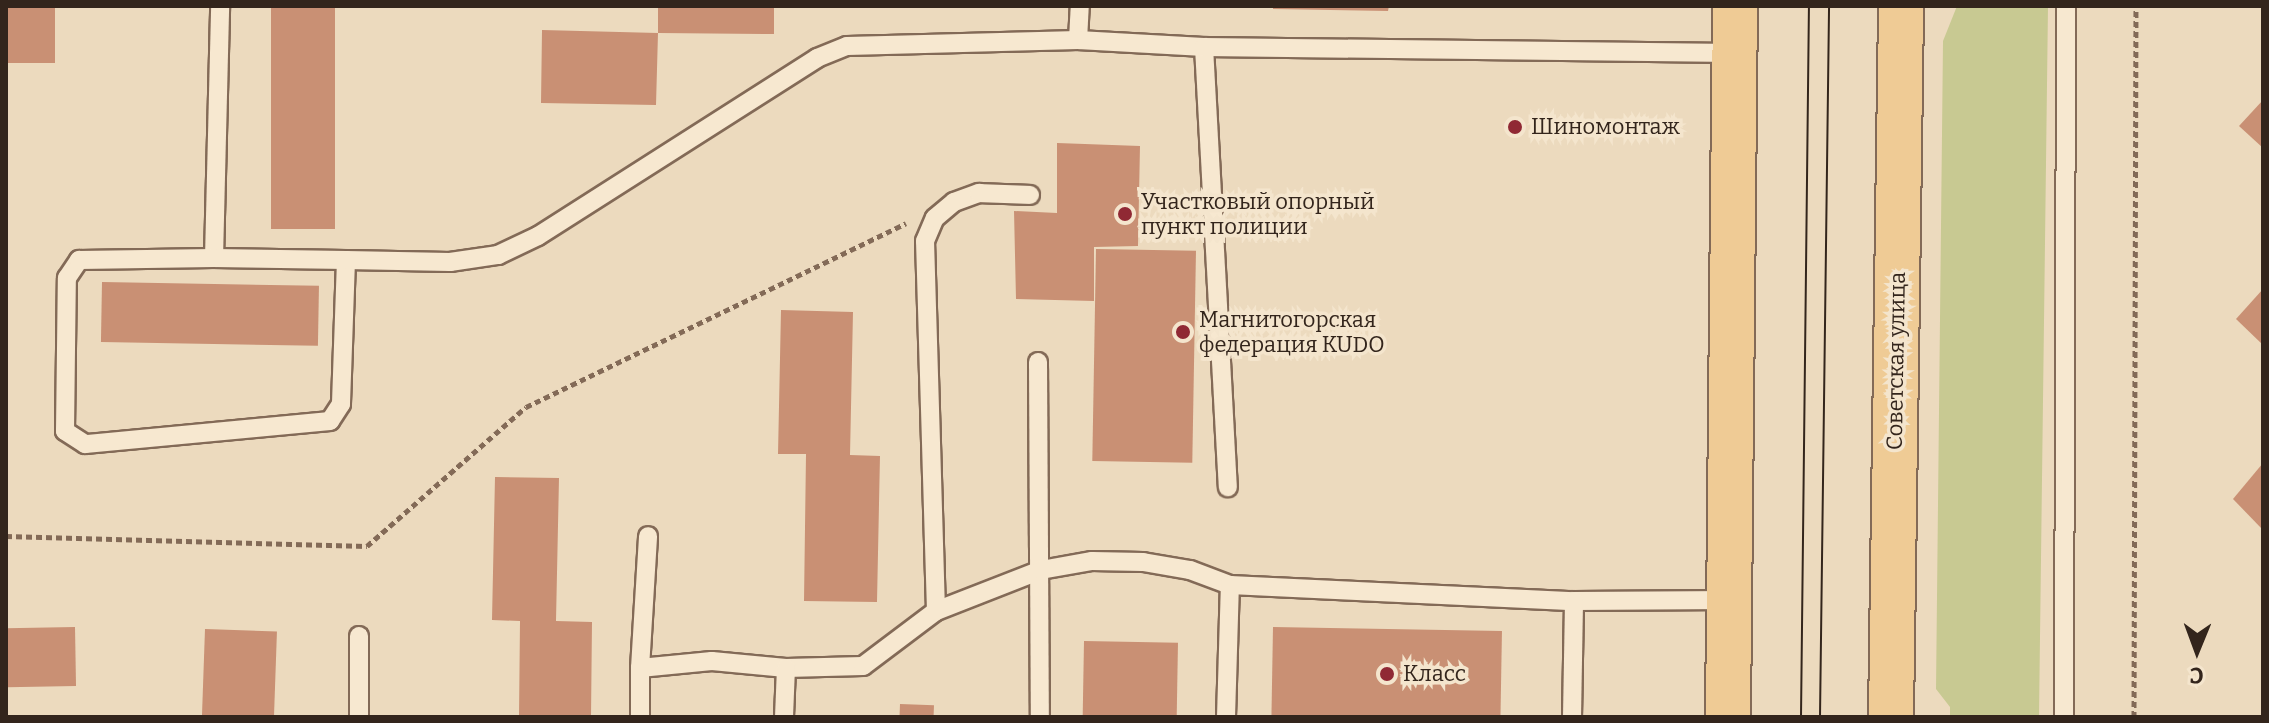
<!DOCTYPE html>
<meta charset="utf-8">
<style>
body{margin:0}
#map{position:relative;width:2269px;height:723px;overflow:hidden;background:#ecdabe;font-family:Bitter,serif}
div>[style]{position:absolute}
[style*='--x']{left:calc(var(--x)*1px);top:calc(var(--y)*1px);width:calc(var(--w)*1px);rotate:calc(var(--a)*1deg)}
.green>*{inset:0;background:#c8c992}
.building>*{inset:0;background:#c99074;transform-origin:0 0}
.path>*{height:5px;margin-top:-2.5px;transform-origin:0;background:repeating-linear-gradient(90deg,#836a57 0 6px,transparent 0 10px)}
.roads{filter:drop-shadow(2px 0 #836a57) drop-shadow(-2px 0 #836a57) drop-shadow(0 2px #836a57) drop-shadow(0 -2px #836a57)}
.lane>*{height:18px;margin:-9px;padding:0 9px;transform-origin:9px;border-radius:9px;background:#f7e8d0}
.primary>*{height:44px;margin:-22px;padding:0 22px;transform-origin:22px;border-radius:22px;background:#efcb95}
.tram>*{height:2px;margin:-1px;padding:0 1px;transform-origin:1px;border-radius:1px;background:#33251c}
.dots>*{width:22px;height:22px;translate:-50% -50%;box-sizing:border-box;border:4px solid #f4e5cd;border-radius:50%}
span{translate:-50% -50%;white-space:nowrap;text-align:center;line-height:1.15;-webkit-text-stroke:7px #f4e5cd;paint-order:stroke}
.poi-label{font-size:22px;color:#33251c}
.left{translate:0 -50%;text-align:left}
.street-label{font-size:22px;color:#33251c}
.frame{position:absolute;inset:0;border:8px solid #33251c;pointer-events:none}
.north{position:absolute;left:2157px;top:611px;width:80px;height:80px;-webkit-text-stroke:6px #f4e5cd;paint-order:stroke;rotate:181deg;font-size:22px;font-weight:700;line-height:32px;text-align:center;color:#33251c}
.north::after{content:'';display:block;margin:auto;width:28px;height:36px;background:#33251c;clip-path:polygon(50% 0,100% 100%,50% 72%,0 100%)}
</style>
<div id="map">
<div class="green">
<div style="clip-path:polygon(1957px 6px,2048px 6px,2039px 717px,1950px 717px,1950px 707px,1936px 689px,1943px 41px)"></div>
</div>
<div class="building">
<div style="left:6px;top:6px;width:49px;height:57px"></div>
<div style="left:271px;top:6px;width:64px;height:223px"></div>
<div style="clip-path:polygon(658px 6px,774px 6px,774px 34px,658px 33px,656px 105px,541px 103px,542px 30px,658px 33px)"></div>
<div style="clip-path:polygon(1273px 6px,1389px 6px,1388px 11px,1273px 9px)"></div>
<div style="clip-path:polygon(2263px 100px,2263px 148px,2239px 126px)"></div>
<div style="clip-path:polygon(1057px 143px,1140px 146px,1138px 246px,1094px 247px,1094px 301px,1016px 299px,1014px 211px,1057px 213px)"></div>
<div style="left:1096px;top:249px;width:100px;height:212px;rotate:1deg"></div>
<div style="left:102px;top:282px;width:217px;height:60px;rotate:1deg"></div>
<div style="clip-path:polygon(2263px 289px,2263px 345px,2236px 319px)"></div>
<div style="clip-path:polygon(781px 310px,853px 312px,850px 455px,880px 456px,877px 602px,804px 601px,806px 454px,778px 454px)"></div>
<div style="clip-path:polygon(2263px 463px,2263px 530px,2233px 499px)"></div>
<div style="clip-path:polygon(495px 477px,559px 478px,556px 621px,592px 622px,591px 717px,519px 717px,520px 621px,492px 620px)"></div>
<div style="left:75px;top:627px;width:59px;height:69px;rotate:89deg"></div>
<div style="left:1273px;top:627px;width:229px;height:90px;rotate:1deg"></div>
<div style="left:205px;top:629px;width:72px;height:88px;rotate:2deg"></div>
<div style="left:1084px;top:641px;width:94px;height:76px;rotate:1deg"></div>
<div style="left:900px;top:704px;width:34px;height:13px;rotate:2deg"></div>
</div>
<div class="path">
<div style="--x:6;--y:536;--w:361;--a:1.6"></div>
<div style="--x:367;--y:546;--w:211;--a:-41.2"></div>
<div style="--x:526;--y:407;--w:422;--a:-25.8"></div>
<div style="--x:2134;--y:717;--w:711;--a:-89.84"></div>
</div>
<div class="roads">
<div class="lane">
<div style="--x:1078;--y:40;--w:34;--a:-87"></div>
<div style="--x:1204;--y:47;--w:441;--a:86.9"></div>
<div style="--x:214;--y:258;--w:252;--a:-88.6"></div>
<div style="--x:346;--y:260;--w:144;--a:92"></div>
<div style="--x:341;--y:404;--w:20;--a:123"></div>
<div style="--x:330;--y:421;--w:246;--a:174.6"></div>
<div style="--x:85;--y:444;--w:24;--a:-147"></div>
<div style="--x:65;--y:431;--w:153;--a:-89.3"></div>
<div style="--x:67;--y:278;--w:22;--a:-56"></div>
<div style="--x:79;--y:260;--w:135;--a:-0.8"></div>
<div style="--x:214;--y:258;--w:132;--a:0.9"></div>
<div style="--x:346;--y:260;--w:104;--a:1.1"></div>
<div style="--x:450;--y:262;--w:49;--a:-8.3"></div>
<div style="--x:498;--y:255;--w:44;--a:-25.4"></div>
<div style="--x:538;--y:236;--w:331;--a:-32.5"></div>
<div style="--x:817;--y:58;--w:32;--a:-22"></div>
<div style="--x:847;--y:46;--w:231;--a:-1.5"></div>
<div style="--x:1078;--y:40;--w:126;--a:3.2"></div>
<div style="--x:1204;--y:47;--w:530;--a:0.65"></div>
<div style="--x:1038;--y:362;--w:355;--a:89.7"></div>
<div style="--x:936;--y:611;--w:370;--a:-91.7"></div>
<div style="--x:925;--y:241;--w:25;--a:-67"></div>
<div style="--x:935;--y:218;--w:25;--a:-40"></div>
<div style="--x:954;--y:202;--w:27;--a:-20"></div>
<div style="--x:979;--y:193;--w:51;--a:2.2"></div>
<div style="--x:640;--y:668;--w:132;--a:-86.5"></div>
<div style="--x:359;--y:717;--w:81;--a:-90"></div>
<div style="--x:640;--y:717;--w:49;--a:-90"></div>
<div style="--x:640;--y:668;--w:72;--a:-5.6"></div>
<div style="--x:712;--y:661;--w:74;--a:5.4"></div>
<div style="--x:786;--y:668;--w:77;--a:-1.5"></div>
<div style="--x:863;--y:666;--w:91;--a:-37"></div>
<div style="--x:936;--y:611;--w:113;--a:-21.3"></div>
<div style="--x:1041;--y:570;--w:52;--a:-10"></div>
<div style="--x:1092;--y:561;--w:51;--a:1.1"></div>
<div style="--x:1143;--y:562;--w:48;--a:9.7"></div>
<div style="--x:1190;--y:570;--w:43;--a:20.6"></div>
<div style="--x:784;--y:717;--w:49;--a:-87.7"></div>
<div style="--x:1226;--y:717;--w:132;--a:-88.3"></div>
<div style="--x:1230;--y:585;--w:344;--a:2.7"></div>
<div style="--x:1574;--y:601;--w:156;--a:-0.4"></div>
<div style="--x:1572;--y:717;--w:116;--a:-89"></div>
<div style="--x:2064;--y:717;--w:711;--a:-89.84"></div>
</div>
<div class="primary">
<div style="--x:1728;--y:717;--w:711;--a:-89.44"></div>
<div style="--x:1891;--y:717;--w:711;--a:-89.19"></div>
</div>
</div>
<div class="tram">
<div style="--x:1801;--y:717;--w:711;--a:-89.36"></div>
<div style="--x:1820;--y:717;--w:711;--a:-89.27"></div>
</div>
<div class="dots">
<div style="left:1515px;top:127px;background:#902934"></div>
<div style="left:1125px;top:214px;background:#902934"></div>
<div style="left:1183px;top:332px;background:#902934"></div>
<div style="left:1387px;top:674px;background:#902934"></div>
</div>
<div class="poi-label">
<span class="left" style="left:1531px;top:127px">Шиномонтаж</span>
<span class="left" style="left:1141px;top:214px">Участковый опорный<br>пункт полиции</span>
<span class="left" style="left:1199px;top:332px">Магнитогорская<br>федерация KUDO</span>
<span class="left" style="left:1403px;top:674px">Класс</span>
</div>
<div class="street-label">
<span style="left:1896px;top:361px;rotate:-89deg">Советская улица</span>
</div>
<div class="frame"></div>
<div class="north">С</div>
</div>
